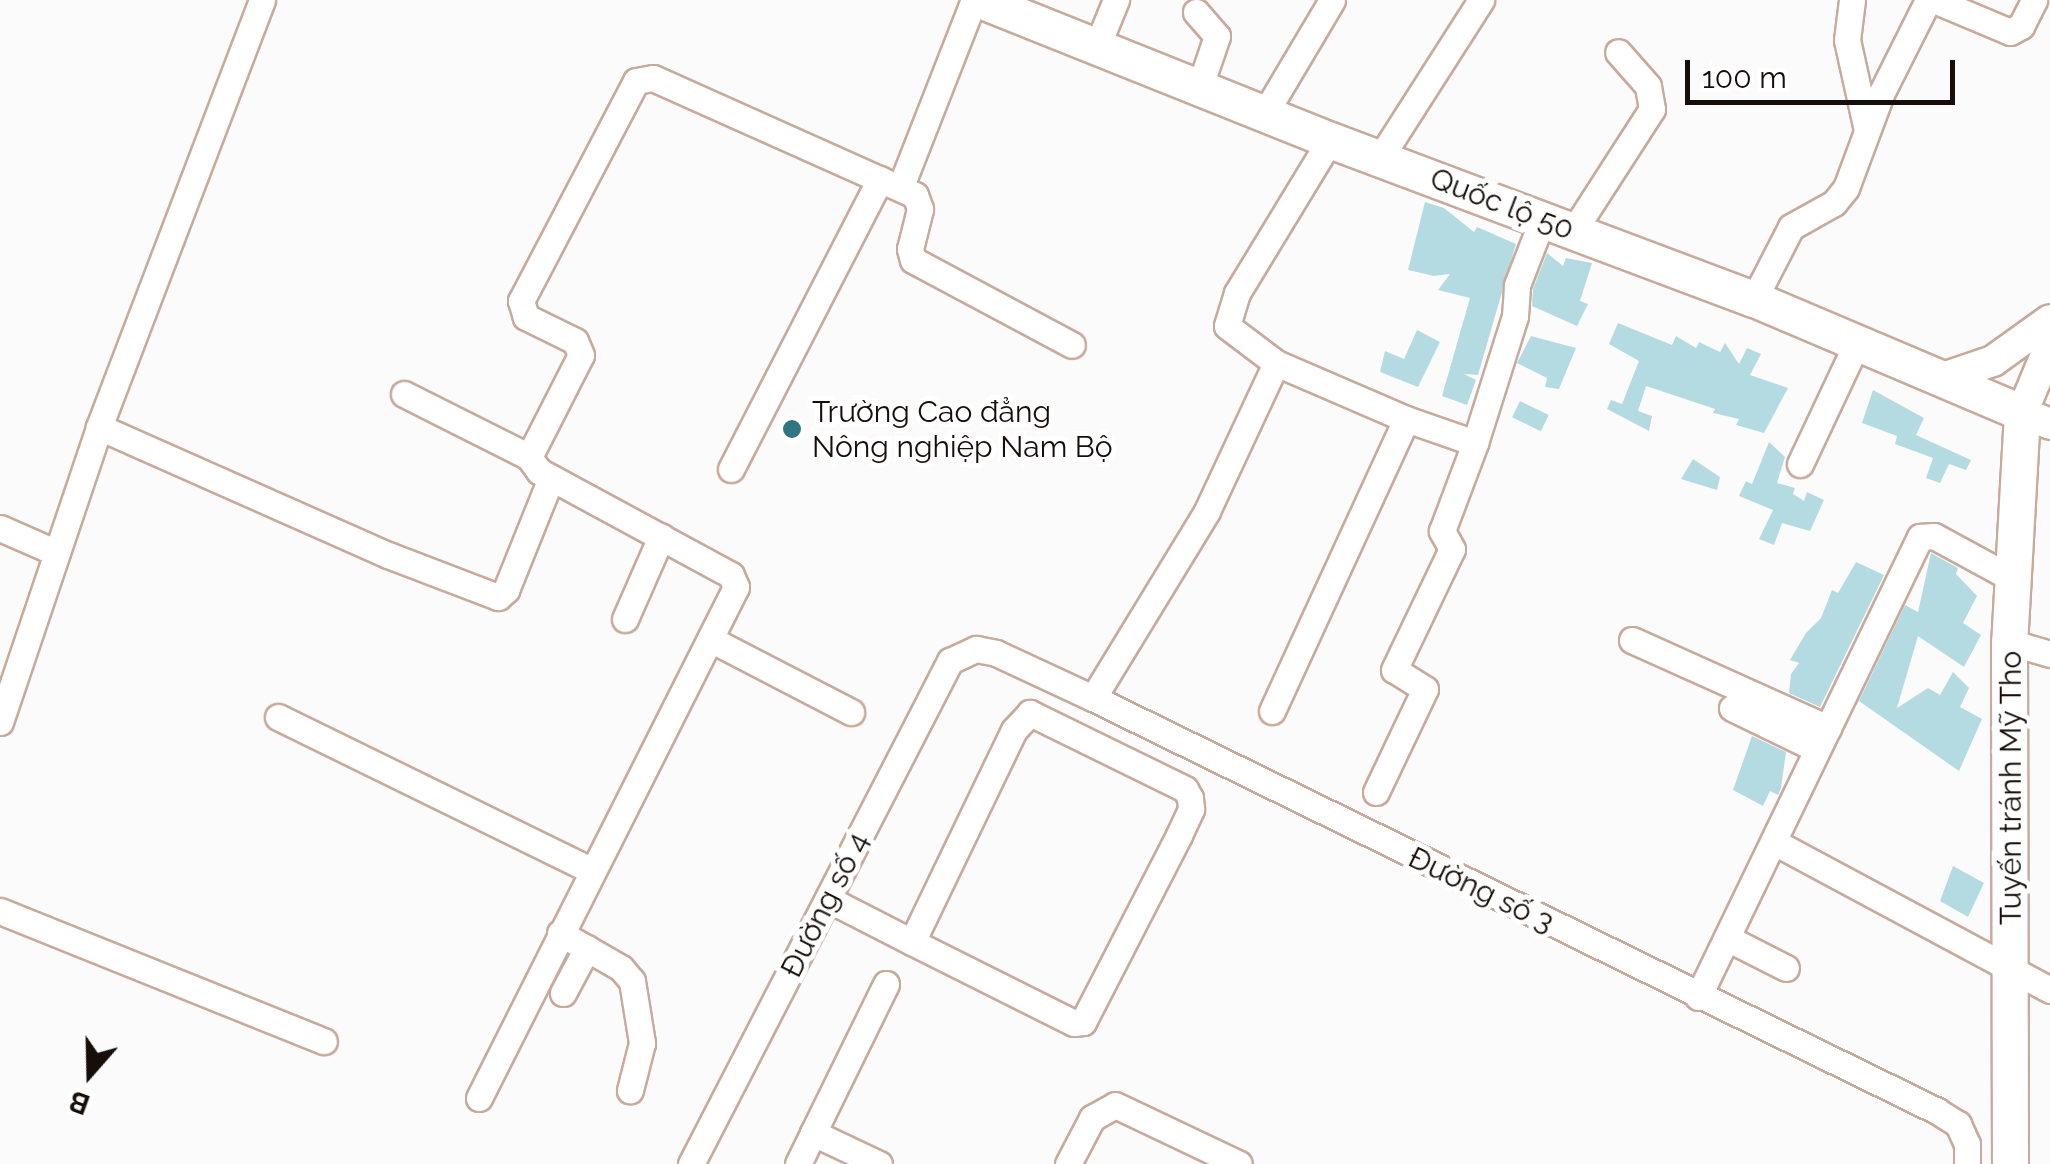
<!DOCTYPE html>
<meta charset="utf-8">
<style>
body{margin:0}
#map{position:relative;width:2050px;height:1164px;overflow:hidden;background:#fbfbfb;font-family:Raleway,sans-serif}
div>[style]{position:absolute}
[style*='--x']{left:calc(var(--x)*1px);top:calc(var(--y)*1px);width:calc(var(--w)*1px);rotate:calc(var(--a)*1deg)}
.building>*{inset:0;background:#b5dbe2;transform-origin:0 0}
.roads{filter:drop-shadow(2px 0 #c8aa9c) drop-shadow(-2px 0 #c8aa9c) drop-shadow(0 2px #c8aa9c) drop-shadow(0 -2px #c8aa9c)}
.minor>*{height:25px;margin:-12.5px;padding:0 12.5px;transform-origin:12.5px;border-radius:12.5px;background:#fff}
.major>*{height:30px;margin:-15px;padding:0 15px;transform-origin:15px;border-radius:15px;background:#fff}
.highway>*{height:35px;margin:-17.5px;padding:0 17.5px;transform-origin:17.5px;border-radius:17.5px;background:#fff}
.dots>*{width:28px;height:28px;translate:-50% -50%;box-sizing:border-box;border:5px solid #fff;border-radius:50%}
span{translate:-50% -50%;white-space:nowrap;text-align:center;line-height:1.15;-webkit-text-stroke:10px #fff;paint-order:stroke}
.street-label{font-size:30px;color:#180e09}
.poi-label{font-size:30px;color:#180e09}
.left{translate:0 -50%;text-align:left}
.north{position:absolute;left:40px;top:1024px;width:100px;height:100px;-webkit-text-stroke:8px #fff;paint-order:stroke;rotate:200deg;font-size:28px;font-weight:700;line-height:40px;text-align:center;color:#180e09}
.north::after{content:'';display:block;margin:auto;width:35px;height:45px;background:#180e09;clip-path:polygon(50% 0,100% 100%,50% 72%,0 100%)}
.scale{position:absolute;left:1685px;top:60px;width:270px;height:45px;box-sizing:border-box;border:5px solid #180e09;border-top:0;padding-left:12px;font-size:30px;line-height:35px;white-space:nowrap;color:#180e09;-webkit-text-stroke:8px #fff;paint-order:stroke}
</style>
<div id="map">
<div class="building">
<div style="clip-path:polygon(1425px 202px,1444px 208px,1474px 232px,1477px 227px,1516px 244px,1478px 375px,1464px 374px,1476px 380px,1467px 405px,1442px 396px,1470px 298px,1438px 290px,1450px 274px,1434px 276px,1408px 270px)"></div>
<div style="clip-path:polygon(1547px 253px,1563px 266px,1566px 258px,1592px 263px,1580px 301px,1588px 304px,1577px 326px,1532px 306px,1533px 289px)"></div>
<div style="clip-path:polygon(1618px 323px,1672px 345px,1676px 336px,1696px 348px,1699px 342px,1720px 352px,1725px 343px,1739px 364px,1747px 348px,1761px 354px,1750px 375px,1788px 388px,1764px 433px,1736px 425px,1739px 419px,1713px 413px,1715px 409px,1646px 386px,1638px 411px,1652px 416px,1649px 431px,1607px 409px,1611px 400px,1622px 404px,1639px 361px,1609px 344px)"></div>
<div style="clip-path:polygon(1417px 330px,1440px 342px,1418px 387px,1380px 372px,1385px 351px,1404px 359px)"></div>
<div style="clip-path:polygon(1531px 336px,1576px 348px,1559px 389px,1545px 387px,1547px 378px,1517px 363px)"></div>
<div style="clip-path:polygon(1873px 390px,1924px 418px,1916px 435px,1971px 460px,1966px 470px,1949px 464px,1940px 483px,1926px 478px,1933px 458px,1895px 444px,1897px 436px,1862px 423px)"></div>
<div style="left:1520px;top:401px;width:32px;height:18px;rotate:26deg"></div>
<div style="clip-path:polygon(1769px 442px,1785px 457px,1777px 483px,1795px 488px,1793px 494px,1804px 501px,1807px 492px,1824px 500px,1810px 531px,1782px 523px,1774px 545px,1759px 539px,1773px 510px,1739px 496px,1746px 481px,1752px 484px)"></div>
<div style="clip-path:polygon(1693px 459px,1720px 477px,1717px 490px,1681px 479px)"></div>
<div style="clip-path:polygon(1931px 553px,1958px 568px,1956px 574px,1977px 596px,1963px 623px,1981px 635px,1964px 667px,1918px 636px,1897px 708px,1928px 688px,1940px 695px,1953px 672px,1969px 688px,1960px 707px,1982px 719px,1959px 771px,1859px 701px,1905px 605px,1918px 612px)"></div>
<div style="clip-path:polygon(1856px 562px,1884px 575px,1820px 707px,1789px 693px,1791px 674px,1799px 663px,1790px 660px,1806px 633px,1821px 618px,1832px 590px,1838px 593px)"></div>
<div style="clip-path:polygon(1752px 736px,1786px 752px,1781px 788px,1778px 795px,1770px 791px,1763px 806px,1733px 790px)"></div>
<div style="clip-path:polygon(1953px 866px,1984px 883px,1968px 917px,1940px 901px)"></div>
</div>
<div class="roads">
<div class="minor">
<div style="--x:1852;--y:0;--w:40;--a:97.1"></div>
<div style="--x:1847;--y:40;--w:92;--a:77.5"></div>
<div style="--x:1934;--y:0;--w:82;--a:22.8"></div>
<div style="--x:2010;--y:32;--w:13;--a:-29"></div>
<div style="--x:2021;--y:26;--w:29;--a:-63"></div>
<div style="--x:1196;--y:12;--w:32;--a:49"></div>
<div style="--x:1217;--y:36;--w:53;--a:108.8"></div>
<div style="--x:1098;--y:44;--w:48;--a:-67.8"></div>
<div style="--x:1265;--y:113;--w:131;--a:-59.3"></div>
<div style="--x:1330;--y:140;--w:179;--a:121.3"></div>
<div style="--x:1237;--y:293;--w:34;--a:107"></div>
<div style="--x:1227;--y:326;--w:61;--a:37.1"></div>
<div style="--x:1276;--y:363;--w:142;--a:23.3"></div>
<div style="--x:1406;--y:419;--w:73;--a:19.2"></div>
<div style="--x:1475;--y:443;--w:133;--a:-72.5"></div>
<div style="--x:1515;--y:316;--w:31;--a:-86"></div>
<div style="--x:1517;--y:285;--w:72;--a:-68.8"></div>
<div style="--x:1380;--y:158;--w:188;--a:-57.4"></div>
<div style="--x:901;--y:186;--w:200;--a:-68.6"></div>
<div style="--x:1574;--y:230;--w:144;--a:-57.2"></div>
<div style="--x:1652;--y:109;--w:23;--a:-100"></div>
<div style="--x:1648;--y:86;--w:45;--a:-131.4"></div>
<div style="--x:1754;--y:299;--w:81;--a:-62.8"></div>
<div style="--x:1791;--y:227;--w:49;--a:-29.2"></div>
<div style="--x:1834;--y:203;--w:19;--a:-51"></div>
<div style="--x:1846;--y:188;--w:100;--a:-69.6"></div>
<div style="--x:1881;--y:94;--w:105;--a:-63.4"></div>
<div style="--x:404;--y:394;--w:140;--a:26.7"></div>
<div style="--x:99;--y:427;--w:316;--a:23.9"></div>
<div style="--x:388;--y:555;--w:118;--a:20.9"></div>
<div style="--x:498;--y:597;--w:11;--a:-41"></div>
<div style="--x:506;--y:590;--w:121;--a:-68.1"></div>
<div style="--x:1800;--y:464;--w:134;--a:-64.8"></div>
<div style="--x:731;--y:469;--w:326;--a:-62.8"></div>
<div style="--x:0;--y:528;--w:62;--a:23.7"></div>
<div style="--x:625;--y:619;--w:90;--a:-66.3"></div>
<div style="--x:710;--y:639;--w:159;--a:27.4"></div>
<div style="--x:1632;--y:640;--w:215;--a:24.2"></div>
<div style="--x:2009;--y:642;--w:43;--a:16.3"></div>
<div style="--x:1093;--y:698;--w:219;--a:-58.6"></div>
<div style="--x:1207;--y:511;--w:163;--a:-65"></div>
<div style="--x:1732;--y:708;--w:94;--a:25.8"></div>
<div style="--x:1272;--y:711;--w:321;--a:-65.3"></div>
<div style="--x:278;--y:717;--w:348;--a:26.1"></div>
<div style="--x:0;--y:722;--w:311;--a:-71.4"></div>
<div style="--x:99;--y:427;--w:457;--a:-69.1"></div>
<div style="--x:1376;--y:792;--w:114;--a:-64.6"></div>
<div style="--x:1425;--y:689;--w:36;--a:-148"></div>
<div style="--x:1394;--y:670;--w:134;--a:-64.4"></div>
<div style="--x:1452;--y:549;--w:21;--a:-119"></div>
<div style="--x:1442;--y:531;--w:94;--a:-69.4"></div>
<div style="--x:1776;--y:843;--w:311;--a:28.2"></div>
<div style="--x:828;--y:899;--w:94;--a:27.1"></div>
<div style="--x:912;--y:942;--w:181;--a:26.6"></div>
<div style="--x:1074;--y:1023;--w:9;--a:-6"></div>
<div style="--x:1083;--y:1022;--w:210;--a:-62.8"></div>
<div style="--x:1179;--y:835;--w:29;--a:-65"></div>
<div style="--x:1191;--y:809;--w:11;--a:-95"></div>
<div style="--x:1190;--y:798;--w:10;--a:-119"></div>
<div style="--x:1185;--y:789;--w:173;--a:-153.9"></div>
<div style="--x:1030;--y:713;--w:23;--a:133"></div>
<div style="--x:1014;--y:730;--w:235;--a:115.7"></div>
<div style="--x:0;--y:911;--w:349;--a:21.9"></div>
<div style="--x:560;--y:933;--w:70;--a:29.8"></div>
<div style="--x:621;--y:968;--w:17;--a:50"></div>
<div style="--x:632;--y:981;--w:63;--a:80.8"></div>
<div style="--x:642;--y:1043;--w:49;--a:104.3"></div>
<div style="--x:1727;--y:938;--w:66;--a:27"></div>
<div style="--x:563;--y:993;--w:51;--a:-61.9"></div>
<div style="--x:1698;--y:997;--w:511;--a:-64.24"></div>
<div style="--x:1920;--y:537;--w:14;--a:-4"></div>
<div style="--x:1934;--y:536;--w:90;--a:28.6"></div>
<div style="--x:479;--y:1098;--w:572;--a:-63.3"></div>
<div style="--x:736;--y:587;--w:13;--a:-113"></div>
<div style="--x:731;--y:575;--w:218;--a:-151.6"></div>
<div style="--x:539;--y:471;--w:17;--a:-126"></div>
<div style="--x:529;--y:457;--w:114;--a:-63"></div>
<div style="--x:581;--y:355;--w:15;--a:-113"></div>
<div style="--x:575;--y:341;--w:55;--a:-153.9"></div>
<div style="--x:526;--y:317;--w:17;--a:-107"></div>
<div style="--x:521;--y:301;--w:248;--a:-62.4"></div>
<div style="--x:636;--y:81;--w:17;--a:-10"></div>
<div style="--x:653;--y:78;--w:287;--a:24.1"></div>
<div style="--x:915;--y:195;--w:15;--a:70"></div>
<div style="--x:920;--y:209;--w:41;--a:104"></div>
<div style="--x:910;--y:249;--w:11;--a:75"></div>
<div style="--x:913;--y:260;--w:180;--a:28.1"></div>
<div style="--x:691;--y:1164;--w:566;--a:-62.76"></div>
<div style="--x:950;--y:661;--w:29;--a:-25"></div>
<div style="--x:976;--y:649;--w:20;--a:11"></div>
<div style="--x:996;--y:653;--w:107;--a:24.9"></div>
<div style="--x:1093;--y:698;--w:940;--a:26.07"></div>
<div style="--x:1937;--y:1111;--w:25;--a:32"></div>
<div style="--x:1958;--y:1124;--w:22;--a:66"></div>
<div style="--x:1967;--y:1144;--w:20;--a:90"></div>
<div style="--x:798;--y:1164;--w:34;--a:-64"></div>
<div style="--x:879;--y:1164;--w:73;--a:-154.8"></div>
<div style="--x:813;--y:1133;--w:166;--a:-63.9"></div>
<div style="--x:1068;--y:1164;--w:52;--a:-62.4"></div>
<div style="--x:1092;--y:1118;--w:26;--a:-29"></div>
<div style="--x:1115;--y:1105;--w:137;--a:25.4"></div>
</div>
<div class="major">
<div style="--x:2050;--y:345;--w:74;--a:112.4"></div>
<div style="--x:2022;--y:413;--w:30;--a:21"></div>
<div style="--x:1943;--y:378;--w:53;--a:-18.8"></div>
<div style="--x:1993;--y:361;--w:70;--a:-35.7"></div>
</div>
<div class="highway">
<div style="--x:980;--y:0;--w:377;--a:21.8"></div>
<div style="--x:1330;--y:140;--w:453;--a:20.6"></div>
<div style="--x:1754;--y:299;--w:291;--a:23"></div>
<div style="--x:2022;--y:413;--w:229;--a:93.2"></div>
<div style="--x:2009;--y:642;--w:522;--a:89.89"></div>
</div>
</div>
<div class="dots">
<div style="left:792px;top:429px;background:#2f7682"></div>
</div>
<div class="street-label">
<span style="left:1502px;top:204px;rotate:21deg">Quốc lộ 50</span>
<span style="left:2011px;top:788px;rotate:-90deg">Tuyến tránh Mỹ Tho</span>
<span style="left:1481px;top:890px;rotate:26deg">Đường số 3</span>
<span style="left:825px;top:905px;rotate:-63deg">Đường số 4</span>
</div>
<div class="poi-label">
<span class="left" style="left:812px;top:429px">Trường Cao đẳng<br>Nông nghiệp Nam Bộ</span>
</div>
<div class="north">B</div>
<div class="scale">100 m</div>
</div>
